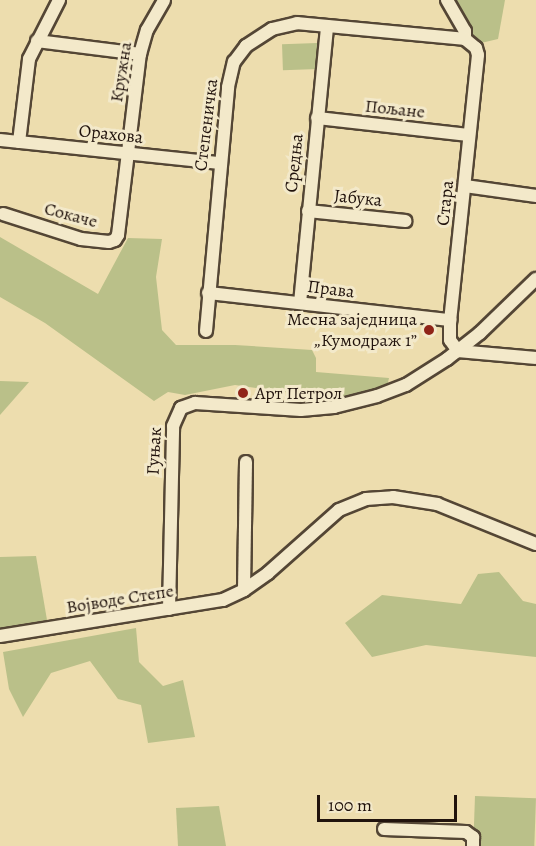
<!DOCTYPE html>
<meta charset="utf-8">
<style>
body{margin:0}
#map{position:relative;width:536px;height:846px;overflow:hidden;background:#edddae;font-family:Alegreya,serif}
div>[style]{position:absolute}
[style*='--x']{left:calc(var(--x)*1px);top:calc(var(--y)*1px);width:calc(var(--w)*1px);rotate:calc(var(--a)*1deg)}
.green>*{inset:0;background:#bac089;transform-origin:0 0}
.roads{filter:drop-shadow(2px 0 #544635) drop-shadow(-2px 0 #544635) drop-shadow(0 2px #544635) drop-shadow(0 -2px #544635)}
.minor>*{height:12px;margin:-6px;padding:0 6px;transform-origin:6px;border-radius:6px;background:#f3e9ca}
.dots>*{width:16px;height:16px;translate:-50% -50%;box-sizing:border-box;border:3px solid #f3e9ca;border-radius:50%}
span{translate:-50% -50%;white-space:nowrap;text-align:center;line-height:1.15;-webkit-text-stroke:6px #f3e9ca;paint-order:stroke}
.street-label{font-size:18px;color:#21130d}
.poi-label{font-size:18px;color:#21130d}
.right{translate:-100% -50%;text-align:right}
.left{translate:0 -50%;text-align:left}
.scale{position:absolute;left:317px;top:795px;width:140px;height:27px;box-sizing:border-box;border:3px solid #21130d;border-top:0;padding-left:8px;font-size:18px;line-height:21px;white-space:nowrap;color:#21130d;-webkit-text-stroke:4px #f3e9ca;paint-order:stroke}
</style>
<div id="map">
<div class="green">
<div style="clip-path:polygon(449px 0,505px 0,498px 39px,481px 43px,472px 40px)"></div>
<div style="left:317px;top:43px;width:26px;height:35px;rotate:88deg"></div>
<div style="clip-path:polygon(0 237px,98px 294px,128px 238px,162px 239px,156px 277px,162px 330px,176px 345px,235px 345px,312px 350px,316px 358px,316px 372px,389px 378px,387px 387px,342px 400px,235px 385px,185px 395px,168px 392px,154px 401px,45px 323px,0 297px)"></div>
<div style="clip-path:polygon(0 381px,29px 382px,0 415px)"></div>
<div style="clip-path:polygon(36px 556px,47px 620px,0 628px,0 557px)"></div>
<div style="clip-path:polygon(499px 572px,523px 601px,536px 604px,536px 657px,426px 645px,372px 657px,345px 623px,382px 595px,461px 604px,478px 574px)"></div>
<div style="clip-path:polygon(136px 628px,139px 662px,163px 686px,183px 680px,195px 737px,148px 743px,141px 705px,118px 699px,90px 661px,51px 673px,23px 717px,9px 689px,3px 652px)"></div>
<div style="left:475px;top:796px;width:61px;height:50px;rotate:2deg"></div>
<div style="clip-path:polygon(219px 806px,226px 846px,178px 846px,176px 808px)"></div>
</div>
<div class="roads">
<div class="minor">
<div style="--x:447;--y:0;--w:36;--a:60"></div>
<div style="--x:465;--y:31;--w:8;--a:90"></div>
<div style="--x:465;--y:39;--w:14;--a:39"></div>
<div style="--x:476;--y:48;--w:7;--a:74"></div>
<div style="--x:478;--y:55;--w:266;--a:96"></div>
<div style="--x:450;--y:320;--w:20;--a:90"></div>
<div style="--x:450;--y:340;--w:14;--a:54"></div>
<div style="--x:37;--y:41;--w:104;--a:7.2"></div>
<div style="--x:317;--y:118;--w:153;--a:6.4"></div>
<div style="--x:0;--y:140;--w:220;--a:6"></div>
<div style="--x:19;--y:142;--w:84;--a:-83.1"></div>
<div style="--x:29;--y:59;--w:66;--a:-63"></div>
<div style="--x:465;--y:186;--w:72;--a:8"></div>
<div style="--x:308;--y:211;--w:98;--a:5.9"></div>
<div style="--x:3;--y:214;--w:82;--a:17.8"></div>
<div style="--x:81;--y:239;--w:28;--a:6"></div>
<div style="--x:109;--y:242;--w:6;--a:-18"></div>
<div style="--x:115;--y:240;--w:6;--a:-59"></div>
<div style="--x:118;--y:235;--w:182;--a:-83.1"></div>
<div style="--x:140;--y:54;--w:25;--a:-74"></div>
<div style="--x:147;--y:30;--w:34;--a:-60"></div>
<div style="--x:208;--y:293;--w:244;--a:6.4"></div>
<div style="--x:300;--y:303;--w:278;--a:-84.4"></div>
<div style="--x:206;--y:331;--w:245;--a:-84.8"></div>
<div style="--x:228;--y:87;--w:26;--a:-77"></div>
<div style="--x:234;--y:62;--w:20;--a:-53"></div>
<div style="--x:246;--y:46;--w:31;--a:-33"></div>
<div style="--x:272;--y:29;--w:26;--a:-13"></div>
<div style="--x:297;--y:23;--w:169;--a:5.4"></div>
<div style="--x:458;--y:351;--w:78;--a:5.1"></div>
<div style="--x:244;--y:590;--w:128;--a:-89.1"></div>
<div style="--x:169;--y:609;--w:183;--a:-88.7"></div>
<div style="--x:173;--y:426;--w:20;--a:-66"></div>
<div style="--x:181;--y:408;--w:15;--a:-20"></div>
<div style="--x:195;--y:403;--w:106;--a:3.8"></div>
<div style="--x:301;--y:410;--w:33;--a:-5"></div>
<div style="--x:334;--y:407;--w:44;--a:-14.3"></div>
<div style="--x:377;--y:396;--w:31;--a:-21"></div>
<div style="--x:406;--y:385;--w:49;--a:-32.4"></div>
<div style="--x:447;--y:359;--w:42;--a:-38.2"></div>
<div style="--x:480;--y:333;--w:78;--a:-44"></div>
<div style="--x:0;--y:636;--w:226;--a:-9.2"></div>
<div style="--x:223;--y:600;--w:23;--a:-25"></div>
<div style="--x:244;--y:590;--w:29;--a:-35"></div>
<div style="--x:268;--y:573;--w:95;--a:-41.6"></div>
<div style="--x:339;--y:510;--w:29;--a:-22"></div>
<div style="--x:366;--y:499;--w:27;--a:-4"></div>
<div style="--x:393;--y:497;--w:45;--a:9"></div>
<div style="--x:437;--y:504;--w:107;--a:22"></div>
<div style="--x:384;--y:829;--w:82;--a:2.1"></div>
<div style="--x:466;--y:832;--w:9;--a:36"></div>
<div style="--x:473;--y:837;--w:9;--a:90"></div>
</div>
</div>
<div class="dots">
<div style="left:429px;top:330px;background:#8f2418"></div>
<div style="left:243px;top:393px;background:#8f2418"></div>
</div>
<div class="street-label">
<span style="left:121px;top:72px;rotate:-81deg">Кружна</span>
<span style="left:395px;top:109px;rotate:6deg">Пољане</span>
<span style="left:206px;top:125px;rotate:-83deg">Степеничка</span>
<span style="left:111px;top:134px;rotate:6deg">Орахова</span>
<span style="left:294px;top:163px;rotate:-84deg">Средња</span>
<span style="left:358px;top:198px;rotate:6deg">Јабука</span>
<span style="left:445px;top:203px;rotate:-84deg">Стара</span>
<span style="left:71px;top:215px;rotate:15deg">Сокаче</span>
<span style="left:331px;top:289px;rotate:7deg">Права</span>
<span style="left:154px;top:451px;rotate:-87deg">Гуњак</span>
<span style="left:120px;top:599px;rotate:-9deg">Војводе Степе</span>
</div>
<div class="poi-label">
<span class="right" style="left:417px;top:330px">Месна заједница<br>„Кумодраж 1”</span>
<span class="left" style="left:255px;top:393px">Арт Петрол</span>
</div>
<div class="scale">100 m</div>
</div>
